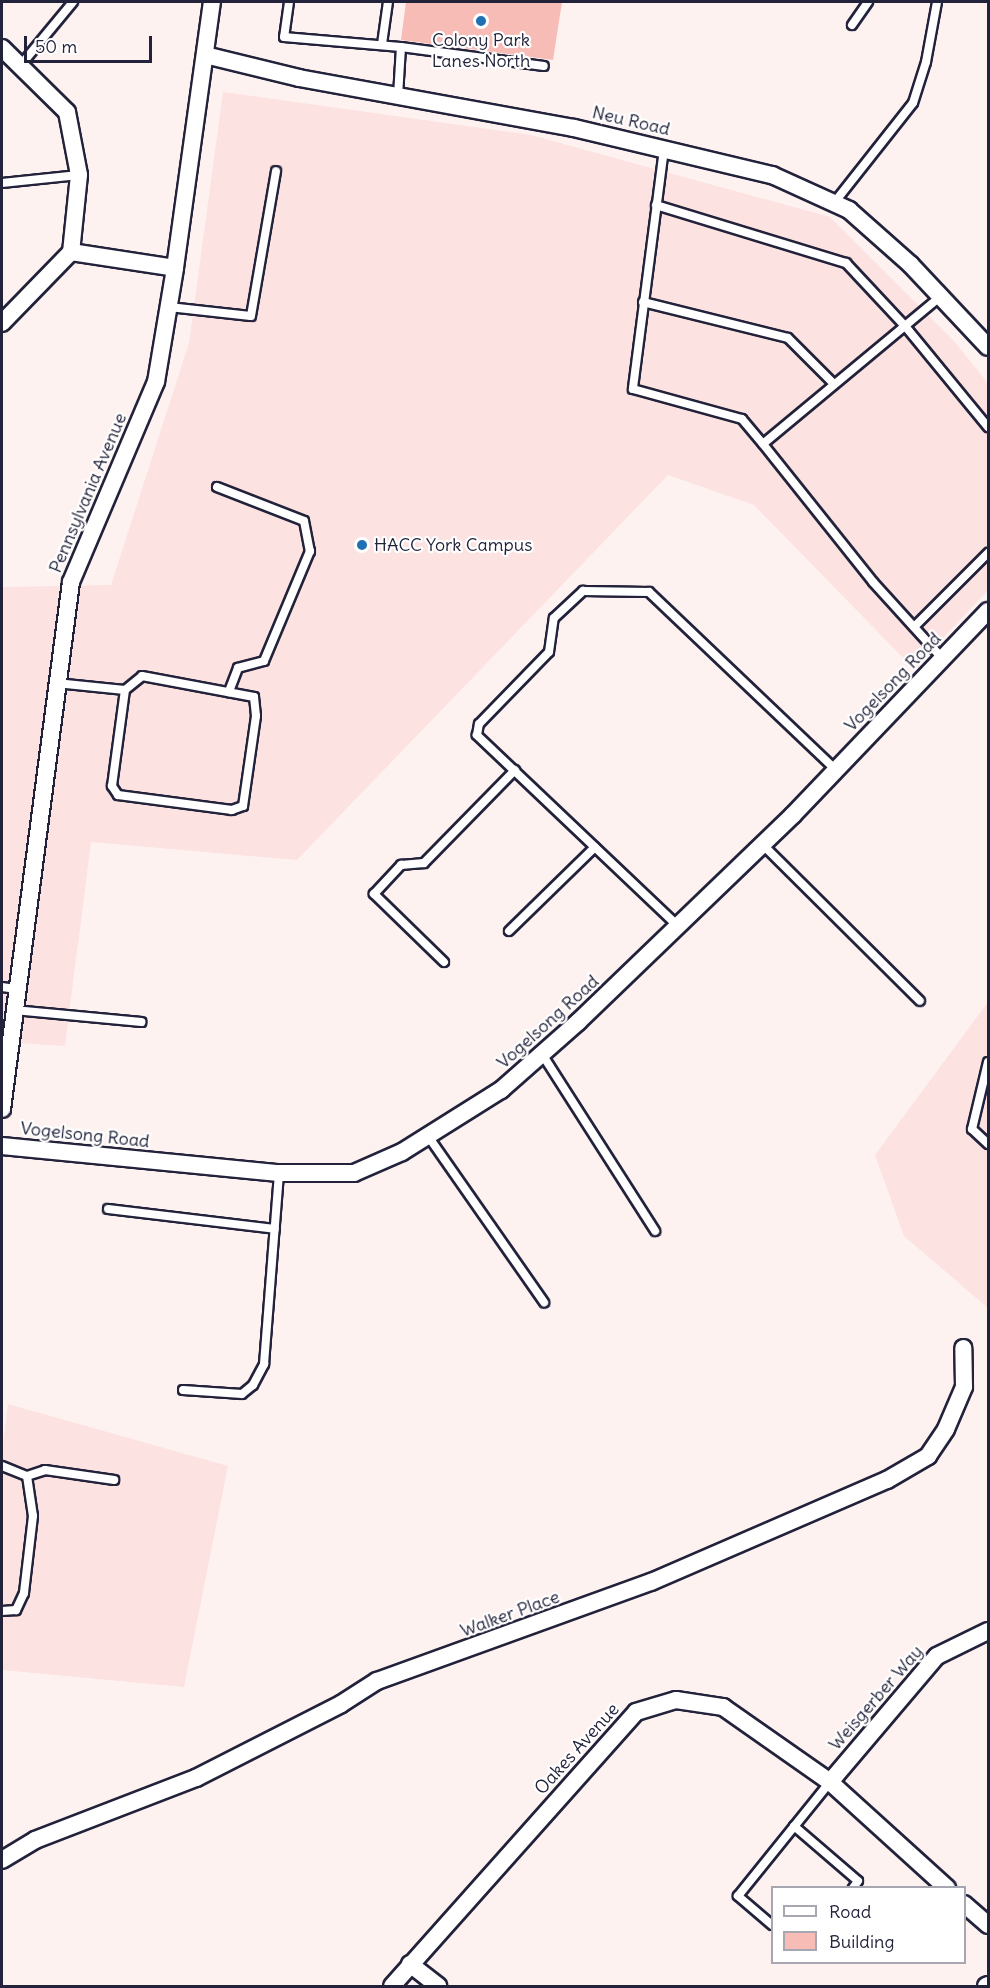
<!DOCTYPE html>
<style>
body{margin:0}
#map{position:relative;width:990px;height:1988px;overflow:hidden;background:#fef2f1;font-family:Delius,sans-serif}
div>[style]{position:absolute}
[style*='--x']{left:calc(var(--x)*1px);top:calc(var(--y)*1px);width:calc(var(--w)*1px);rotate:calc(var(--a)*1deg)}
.built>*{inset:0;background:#fce2e0}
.building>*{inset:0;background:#f8bcb7}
.roads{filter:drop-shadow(2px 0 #22223b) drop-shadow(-2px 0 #22223b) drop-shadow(0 2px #22223b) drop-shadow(0 -2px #22223b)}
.service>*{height:8px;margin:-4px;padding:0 4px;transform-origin:4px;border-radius:4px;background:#fff}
.minor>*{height:16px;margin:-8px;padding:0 8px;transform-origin:8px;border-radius:8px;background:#fff}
.dots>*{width:16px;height:16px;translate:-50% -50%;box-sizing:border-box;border:3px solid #fff;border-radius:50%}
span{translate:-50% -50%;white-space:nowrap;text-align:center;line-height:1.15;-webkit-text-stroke:4.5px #fff;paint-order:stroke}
.poi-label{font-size:18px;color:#22223b}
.left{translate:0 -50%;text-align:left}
.street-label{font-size:18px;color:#22223b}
.frame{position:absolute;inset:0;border:3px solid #22223b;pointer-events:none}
.legend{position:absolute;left:771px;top:1886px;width:195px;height:78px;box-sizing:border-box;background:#fff;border:2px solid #a7a7b1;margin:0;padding:8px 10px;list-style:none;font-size:18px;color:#22223b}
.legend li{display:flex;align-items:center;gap:12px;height:30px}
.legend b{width:30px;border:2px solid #a7a7b1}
.scale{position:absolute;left:24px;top:36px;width:128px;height:27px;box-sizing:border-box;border:3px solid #22223b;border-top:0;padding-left:8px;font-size:18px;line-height:21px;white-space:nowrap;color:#22223b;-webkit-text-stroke:4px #fff;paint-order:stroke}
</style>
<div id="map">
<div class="built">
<div style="clip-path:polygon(223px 92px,531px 135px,830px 217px,953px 340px,988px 383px,988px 590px,914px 669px,754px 505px,668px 475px,297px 860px,91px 842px,65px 1046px,2px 1042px,2px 587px,111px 585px,189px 343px)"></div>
<div style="clip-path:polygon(988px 1002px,988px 1308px,904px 1236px,875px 1155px)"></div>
<div style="clip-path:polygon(8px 1404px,228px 1466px,184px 1687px,2px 1670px,2px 1453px)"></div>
</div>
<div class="building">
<div style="clip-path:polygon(406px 2px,562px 2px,553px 60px,401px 40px)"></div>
</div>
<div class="roads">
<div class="service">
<div style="--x:289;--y:2;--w:35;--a:98"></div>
<div style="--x:284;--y:37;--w:117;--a:4.9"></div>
<div style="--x:401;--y:47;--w:49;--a:93.5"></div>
<div style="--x:852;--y:25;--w:28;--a:-55"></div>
<div style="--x:382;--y:44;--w:42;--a:-81.9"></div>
<div style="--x:401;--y:47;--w:144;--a:7.6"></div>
<div style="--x:20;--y:66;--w:83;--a:-50.4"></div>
<div style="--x:664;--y:149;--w:242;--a:97.4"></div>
<div style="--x:633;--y:389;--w:113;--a:15.4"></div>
<div style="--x:742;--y:419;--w:33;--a:50"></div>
<div style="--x:2;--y:183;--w:77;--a:-5.9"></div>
<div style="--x:834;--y:203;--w:127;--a:-51.7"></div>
<div style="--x:913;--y:103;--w:43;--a:-72.4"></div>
<div style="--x:926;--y:62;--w:61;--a:-79.6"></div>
<div style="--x:656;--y:205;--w:199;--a:17"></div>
<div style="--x:846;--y:263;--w:86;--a:46.9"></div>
<div style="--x:905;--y:326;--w:131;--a:50.6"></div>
<div style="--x:941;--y:296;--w:231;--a:140.3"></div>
<div style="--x:763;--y:444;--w:176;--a:51.4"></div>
<div style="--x:873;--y:582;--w:103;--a:47.8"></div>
<div style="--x:643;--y:302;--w:149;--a:13.9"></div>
<div style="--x:788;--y:338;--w:65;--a:45"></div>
<div style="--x:169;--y:307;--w:82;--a:6.3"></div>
<div style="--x:251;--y:316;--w:147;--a:-80.2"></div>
<div style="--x:217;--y:487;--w:93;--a:21.3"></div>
<div style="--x:304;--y:521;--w:31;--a:79"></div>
<div style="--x:310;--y:551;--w:119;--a:112.7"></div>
<div style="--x:264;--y:661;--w:27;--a:165"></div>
<div style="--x:238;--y:668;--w:26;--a:111"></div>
<div style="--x:914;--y:627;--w:105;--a:-45"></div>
<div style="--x:56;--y:683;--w:69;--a:5.8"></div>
<div style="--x:125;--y:690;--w:22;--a:-39"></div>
<div style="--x:142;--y:676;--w:114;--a:10.6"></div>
<div style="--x:254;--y:697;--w:19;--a:84"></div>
<div style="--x:256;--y:716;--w:91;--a:98.2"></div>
<div style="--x:243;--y:806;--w:12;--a:160"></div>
<div style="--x:232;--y:810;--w:115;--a:-172.5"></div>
<div style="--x:118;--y:795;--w:11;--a:-124"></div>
<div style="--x:112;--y:786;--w:97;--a:-82.3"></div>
<div style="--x:763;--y:845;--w:221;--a:44.8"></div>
<div style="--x:679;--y:927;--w:279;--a:-136.5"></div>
<div style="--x:477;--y:735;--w:11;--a:-80"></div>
<div style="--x:479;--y:724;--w:100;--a:-45.8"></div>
<div style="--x:549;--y:652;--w:34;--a:-82"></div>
<div style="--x:554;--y:618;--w:40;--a:-43"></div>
<div style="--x:583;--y:591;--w:66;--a:0.9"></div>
<div style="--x:649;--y:592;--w:258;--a:43.6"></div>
<div style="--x:509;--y:931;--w:120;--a:-44.3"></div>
<div style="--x:444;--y:962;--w:98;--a:-135.8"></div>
<div style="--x:374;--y:894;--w:40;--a:-47"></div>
<div style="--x:401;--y:865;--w:23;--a:-5"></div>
<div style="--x:424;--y:863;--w:130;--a:-45.6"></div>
<div style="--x:2;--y:987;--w:15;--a:8"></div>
<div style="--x:14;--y:1010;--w:128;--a:5.4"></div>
<div style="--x:542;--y:1054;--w:210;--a:57.4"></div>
<div style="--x:988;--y:1062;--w:69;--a:103.4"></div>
<div style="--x:972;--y:1129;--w:22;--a:43"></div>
<div style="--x:428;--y:1136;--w:203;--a:55.1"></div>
<div style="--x:108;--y:1209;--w:168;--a:6.8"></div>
<div style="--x:183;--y:1390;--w:59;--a:3.9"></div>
<div style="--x:242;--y:1394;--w:14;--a:-39"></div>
<div style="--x:253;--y:1385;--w:24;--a:-62"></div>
<div style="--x:264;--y:1364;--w:192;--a:-85.5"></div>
<div style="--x:2;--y:1466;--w:27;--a:22"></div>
<div style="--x:27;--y:1476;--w:40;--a:81.5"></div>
<div style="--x:33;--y:1516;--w:78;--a:96.7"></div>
<div style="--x:24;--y:1593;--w:19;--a:115"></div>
<div style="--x:16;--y:1610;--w:14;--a:176"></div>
<div style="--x:27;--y:1476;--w:19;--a:-18"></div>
<div style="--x:45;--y:1470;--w:70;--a:8.2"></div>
<div style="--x:794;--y:1826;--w:84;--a:40.7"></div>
<div style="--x:858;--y:1881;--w:9;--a:126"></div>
<div style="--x:772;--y:1925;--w:45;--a:-139.5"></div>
<div style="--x:738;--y:1896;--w:146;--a:-51.1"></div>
</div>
<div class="minor">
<div style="--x:2;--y:48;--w:91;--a:44.6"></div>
<div style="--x:67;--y:112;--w:64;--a:79.2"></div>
<div style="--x:79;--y:175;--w:77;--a:95.9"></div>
<div style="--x:71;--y:252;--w:99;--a:134.2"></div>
<div style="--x:205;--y:55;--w:97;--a:13.7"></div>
<div style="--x:299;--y:78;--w:280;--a:10.3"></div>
<div style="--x:574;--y:128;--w:204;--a:13.4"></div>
<div style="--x:772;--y:175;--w:85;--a:24.4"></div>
<div style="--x:849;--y:210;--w:83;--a:41.6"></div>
<div style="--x:911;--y:265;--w:112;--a:46.8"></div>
<div style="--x:71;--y:252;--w:105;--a:8.7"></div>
<div style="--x:2;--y:1109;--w:531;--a:-82.54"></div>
<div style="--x:71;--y:582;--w:217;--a:-67"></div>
<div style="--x:156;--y:382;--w:116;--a:-80.5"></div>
<div style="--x:175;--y:268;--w:269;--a:-82.1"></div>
<div style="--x:2;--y:1146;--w:278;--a:5.6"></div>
<div style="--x:279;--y:1173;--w:75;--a:0"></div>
<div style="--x:354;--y:1173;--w:52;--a:-23.6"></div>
<div style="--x:402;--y:1152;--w:117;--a:-32.1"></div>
<div style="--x:501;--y:1090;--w:103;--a:-41.4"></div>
<div style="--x:578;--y:1022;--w:298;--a:-43.9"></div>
<div style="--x:793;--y:815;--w:282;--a:-46.3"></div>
<div style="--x:830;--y:1782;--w:165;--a:-49.7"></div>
<div style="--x:937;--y:1656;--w:57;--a:-26.1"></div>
<div style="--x:2;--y:1860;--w:39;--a:-31"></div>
<div style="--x:35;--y:1840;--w:173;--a:-21.1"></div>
<div style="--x:196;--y:1778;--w:163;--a:-27"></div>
<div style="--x:341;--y:1704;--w:43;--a:-32.6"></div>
<div style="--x:377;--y:1681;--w:291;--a:-19.9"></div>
<div style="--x:651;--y:1582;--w:257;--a:-23.4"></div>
<div style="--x:887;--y:1480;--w:48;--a:-30.3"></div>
<div style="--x:928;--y:1456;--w:32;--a:-56"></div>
<div style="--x:946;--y:1429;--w:46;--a:-66.8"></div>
<div style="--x:964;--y:1387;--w:39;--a:-91"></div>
<div style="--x:964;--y:1904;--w:32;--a:41"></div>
<div style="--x:410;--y:1964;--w:36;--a:38"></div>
<div style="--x:392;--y:1986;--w:367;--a:-48.3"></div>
<div style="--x:636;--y:1712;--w:42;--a:-16.7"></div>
<div style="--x:676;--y:1700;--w:48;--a:8.5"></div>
<div style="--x:723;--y:1707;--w:131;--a:35"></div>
<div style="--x:830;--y:1782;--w:158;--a:42.2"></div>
<div style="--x:986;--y:1986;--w:2;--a:-27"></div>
</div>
</div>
<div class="dots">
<div style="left:481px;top:21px;background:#1f6fb2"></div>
<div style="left:362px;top:545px;background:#1f6fb2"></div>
</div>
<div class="poi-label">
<span style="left:481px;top:51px">Colony Park<br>Lanes North</span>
<span class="left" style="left:374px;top:545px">HACC York Campus</span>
</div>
<div class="street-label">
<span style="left:631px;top:121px;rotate:13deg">Neu Road</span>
<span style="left:88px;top:493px;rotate:-67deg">Pennsylvania Avenue</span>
<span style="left:893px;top:682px;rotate:-46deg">Vogelsong Road</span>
<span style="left:548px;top:1022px;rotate:-42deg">Vogelsong Road</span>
<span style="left:85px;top:1135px;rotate:6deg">Vogelsong Road</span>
<span style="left:510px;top:1614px;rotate:-20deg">Walker Place</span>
<span style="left:876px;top:1698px;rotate:-49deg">Weisgerber Way</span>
<span style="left:577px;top:1749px;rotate:-48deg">Oakes Avenue</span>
</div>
<div class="frame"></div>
<ul class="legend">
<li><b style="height:8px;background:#fff"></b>Road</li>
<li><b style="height:16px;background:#f8bcb7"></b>Building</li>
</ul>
<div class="scale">50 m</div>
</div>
